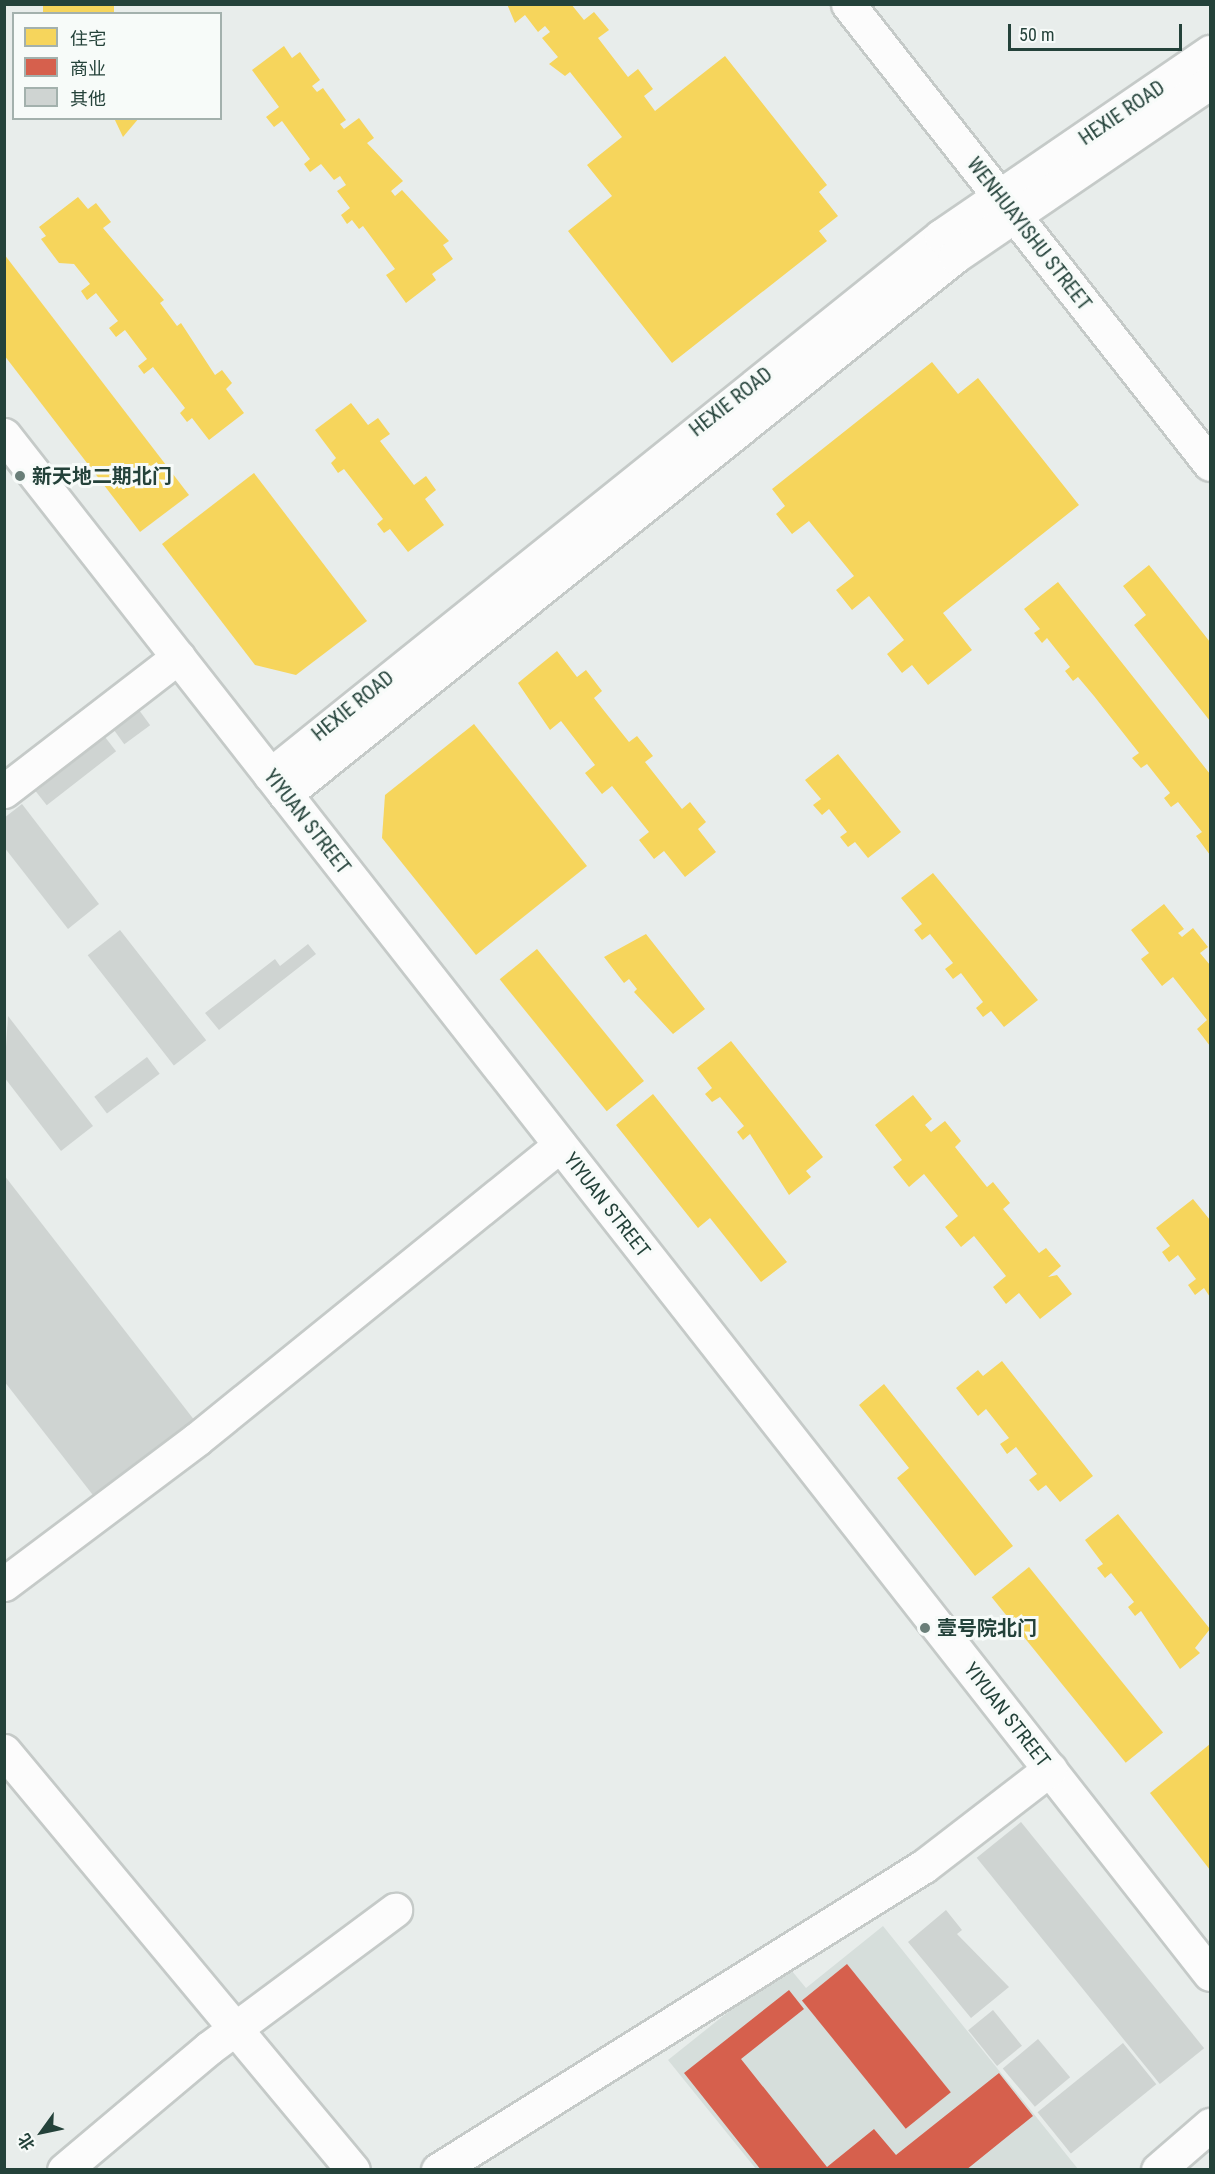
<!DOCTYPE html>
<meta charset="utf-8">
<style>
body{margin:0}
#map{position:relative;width:1215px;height:2174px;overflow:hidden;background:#e8edeb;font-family:"Roboto Condensed","Noto Sans SC",sans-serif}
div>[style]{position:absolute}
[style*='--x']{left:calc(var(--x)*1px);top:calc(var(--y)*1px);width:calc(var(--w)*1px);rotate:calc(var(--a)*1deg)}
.built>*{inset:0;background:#d6dedb}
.homes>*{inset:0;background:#f6d55c;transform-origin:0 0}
.shops>*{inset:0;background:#d6604d;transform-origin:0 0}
.building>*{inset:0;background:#cfd4d2;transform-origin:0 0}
.roads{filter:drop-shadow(2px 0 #c5cac8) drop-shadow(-2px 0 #c5cac8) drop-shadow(0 2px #c5cac8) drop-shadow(0 -2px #c5cac8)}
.minor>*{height:33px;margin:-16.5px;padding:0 16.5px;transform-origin:16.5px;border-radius:16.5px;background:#fcfcfc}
.dots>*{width:16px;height:16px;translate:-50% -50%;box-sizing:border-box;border:3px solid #f7fbf9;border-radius:50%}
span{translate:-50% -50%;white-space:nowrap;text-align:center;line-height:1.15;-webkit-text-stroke:6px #f7fbf9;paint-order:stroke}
.street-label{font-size:20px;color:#24423a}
.poi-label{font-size:20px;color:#24423a;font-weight:700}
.left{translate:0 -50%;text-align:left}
.frame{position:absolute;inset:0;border:6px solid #24423a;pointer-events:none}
.legend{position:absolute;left:12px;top:12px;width:210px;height:108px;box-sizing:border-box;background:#f7fbf9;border:2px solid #a3b1ad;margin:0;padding:8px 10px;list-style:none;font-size:18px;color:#24423a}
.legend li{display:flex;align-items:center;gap:12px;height:30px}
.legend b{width:30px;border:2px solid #a3b1ad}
.north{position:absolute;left:12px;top:2102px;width:60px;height:60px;-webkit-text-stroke:4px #f7fbf9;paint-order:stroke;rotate:237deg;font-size:16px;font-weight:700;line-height:24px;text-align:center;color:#24423a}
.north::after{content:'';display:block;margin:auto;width:21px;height:27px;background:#24423a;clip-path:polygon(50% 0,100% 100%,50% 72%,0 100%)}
.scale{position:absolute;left:1008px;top:24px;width:174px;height:27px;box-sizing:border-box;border:3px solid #24423a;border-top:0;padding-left:8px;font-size:18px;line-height:21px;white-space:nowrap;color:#24423a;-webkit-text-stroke:4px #f7fbf9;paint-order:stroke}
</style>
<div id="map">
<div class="built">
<div style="clip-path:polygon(883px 1926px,1078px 2169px,756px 2169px,668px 2060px,787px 1965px,806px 1988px)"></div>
</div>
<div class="homes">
<div style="left:43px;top:4px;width:71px;height:10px"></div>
<div style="clip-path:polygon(507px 4px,571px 4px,584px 20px,594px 12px,609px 30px,598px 38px,628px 77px,638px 69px,653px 89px,644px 96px,655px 111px,725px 56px,827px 185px,819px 192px,838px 216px,819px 231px,827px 241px,672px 363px,568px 231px,612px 196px,587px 165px,622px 137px,570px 72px,565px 76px,549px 64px,558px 57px,542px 38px,550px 32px,545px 26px,538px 32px,525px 15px,515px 23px)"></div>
<div style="clip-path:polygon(284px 46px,292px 58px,300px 52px,320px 80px,312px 86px,317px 92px,323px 88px,346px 120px,340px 124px,344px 129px,359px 118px,374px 138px,367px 143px,403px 181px,391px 191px,395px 196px,402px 190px,449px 241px,443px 245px,453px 259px,432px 274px,436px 280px,406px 303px,386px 275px,395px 269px,363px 226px,359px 229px,352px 220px,347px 224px,341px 215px,350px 208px,337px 191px,346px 185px,340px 176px,334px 180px,321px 164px,310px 172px,304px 164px,310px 159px,282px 121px,274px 127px,266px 117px,279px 107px,252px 70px)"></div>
<div style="clip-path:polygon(114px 118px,139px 118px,123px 137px)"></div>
<div style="clip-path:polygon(78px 197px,88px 209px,96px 203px,111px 222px,103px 228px,164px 300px,160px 303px,177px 326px,181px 323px,215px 375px,222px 370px,232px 383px,226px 389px,244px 413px,209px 440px,192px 418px,187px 422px,180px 413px,185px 408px,153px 367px,144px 374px,138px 366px,147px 359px,125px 330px,116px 337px,109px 328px,118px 321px,96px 293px,87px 300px,81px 291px,90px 284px,74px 264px,59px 263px,41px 239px,46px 236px,39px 227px)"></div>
<div style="clip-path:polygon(4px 254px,189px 495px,140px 532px,4px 355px)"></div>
<div style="clip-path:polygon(932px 362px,958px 394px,978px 378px,1079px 505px,943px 613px,972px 650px,928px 685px,912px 665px,902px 673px,887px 654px,904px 640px,869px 596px,852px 610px,836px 590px,854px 576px,809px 521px,792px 534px,776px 514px,785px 506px,772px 489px)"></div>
<div style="clip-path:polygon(351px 403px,368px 425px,378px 418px,390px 434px,380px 441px,414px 485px,426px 476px,436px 490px,425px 499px,444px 525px,408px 552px,390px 529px,384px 533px,377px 524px,383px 519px,344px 469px,338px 473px,331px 463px,336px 458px,315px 430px)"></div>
<div style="clip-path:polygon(254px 473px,367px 621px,296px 675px,255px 665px,162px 544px)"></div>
<div style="clip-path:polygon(1149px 565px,1210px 642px,1210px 721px,1134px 625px,1146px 615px,1123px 586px)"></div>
<div style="clip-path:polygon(1058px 582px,1210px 774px,1210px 855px,1196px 836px,1202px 832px,1178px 802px,1171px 807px,1164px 798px,1170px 793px,1147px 764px,1141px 768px,1132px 758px,1139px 753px,1094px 696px,1078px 677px,1073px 681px,1065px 671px,1070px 667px,1047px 638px,1042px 643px,1034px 633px,1040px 629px,1024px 609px)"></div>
<div style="clip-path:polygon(557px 651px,577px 677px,586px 670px,602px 691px,594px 698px,605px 712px,629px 742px,637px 736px,653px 756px,645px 762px,682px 809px,690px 802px,706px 822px,698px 829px,716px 852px,685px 877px,664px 851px,654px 859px,639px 840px,649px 832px,612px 786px,602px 794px,585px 773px,595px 765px,561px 721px,550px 730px,518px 683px)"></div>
<div style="clip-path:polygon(474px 724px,587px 866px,476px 955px,382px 838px,385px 795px)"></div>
<div style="clip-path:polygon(838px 754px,901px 832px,868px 858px,855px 842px,848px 847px,840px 837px,847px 832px,829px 809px,822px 815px,813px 805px,821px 799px,805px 780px)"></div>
<div style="clip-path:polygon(933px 873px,1038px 1000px,1004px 1027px,991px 1011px,983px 1017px,976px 1008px,983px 1002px,961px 973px,953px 979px,945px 969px,953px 963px,930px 934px,922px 940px,914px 930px,922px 924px,901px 898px)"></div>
<div style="clip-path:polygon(1164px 904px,1184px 929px,1178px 933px,1182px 937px,1193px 928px,1208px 947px,1200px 953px,1210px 965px,1210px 1046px,1197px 1029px,1207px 1020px,1173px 977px,1162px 986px,1141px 959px,1149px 953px,1131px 930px)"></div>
<div style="clip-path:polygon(646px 934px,705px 1009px,673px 1034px,634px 992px,637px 989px,629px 979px,624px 983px,604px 957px)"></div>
<div style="left:537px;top:949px;width:170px;height:48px;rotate:51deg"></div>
<div style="clip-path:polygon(731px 1041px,823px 1157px,806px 1171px,811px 1177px,789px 1195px,750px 1134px,743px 1140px,737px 1132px,744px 1126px,720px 1097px,712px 1102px,705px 1094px,712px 1088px,697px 1068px)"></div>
<div style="clip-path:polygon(653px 1094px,787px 1262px,761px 1282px,710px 1218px,698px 1228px,616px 1125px)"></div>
<div style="clip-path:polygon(913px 1095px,932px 1119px,925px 1125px,931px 1132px,945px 1121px,961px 1141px,955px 1147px,987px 1187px,993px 1182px,1010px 1203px,1003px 1209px,1039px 1253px,1046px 1248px,1061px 1266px,1048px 1277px,1057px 1275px,1072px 1294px,1040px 1319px,1019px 1293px,1006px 1304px,993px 1287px,1006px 1276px,974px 1236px,961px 1247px,945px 1227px,958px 1216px,924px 1174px,909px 1187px,893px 1167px,902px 1160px,875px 1125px)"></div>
<div style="clip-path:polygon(1193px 1199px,1210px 1220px,1210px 1297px,1204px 1288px,1195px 1295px,1188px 1285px,1196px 1279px,1178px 1255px,1169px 1262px,1162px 1252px,1170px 1246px,1156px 1228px)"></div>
<div style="clip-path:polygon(1002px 1361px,1093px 1476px,1060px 1502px,1046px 1485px,1038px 1491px,1029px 1480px,1037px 1474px,1016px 1447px,1007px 1454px,1000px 1444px,1009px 1438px,986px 1409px,978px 1416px,956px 1388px,978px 1370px,983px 1376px)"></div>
<div style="clip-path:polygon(884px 1384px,1013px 1546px,975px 1576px,897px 1478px,909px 1468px,859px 1405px)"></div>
<div style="clip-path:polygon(1118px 1514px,1210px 1629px,1195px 1648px,1200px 1653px,1180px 1669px,1141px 1611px,1135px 1616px,1128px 1607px,1134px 1602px,1111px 1573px,1105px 1578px,1097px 1568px,1103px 1564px,1085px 1540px)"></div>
<div style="left:1029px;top:1567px;width:213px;height:48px;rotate:51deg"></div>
<div style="clip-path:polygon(1210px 1744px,1210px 1870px,1150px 1793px)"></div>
</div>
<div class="shops">
<div style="left:847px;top:1964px;width:165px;height:58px;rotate:51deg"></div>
<div style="clip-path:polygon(789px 1990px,804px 2009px,741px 2059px,827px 2167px,874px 2129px,896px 2155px,999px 2073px,1033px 2116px,966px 2170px,761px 2170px,684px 2073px)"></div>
</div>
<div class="building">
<div style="left:139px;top:710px;width:19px;height:32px;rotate:54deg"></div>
<div style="left:105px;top:737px;width:18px;height:88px;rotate:52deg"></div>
<div style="clip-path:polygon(22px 804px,99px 904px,68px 929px,4px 847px,4px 818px)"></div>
<div style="left:120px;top:930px;width:140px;height:41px;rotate:52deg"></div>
<div style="clip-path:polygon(308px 944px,316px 954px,219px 1030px,205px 1013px,275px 959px,280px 966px)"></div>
<div style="clip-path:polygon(8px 1016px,93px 1126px,61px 1151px,4px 1077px)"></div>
<div style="left:147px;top:1057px;width:21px;height:66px;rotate:53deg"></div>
<div style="clip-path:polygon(4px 1175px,195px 1421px,96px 1499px,4px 1381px)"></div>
<div style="left:1021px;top:1822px;width:291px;height:57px;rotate:51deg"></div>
<div style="clip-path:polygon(946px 1910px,962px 1930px,957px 1934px,1009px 1987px,971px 2018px,908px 1942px)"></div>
<div style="left:993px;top:2010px;width:46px;height:32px;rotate:51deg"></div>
<div style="left:1038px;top:2039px;width:50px;height:46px;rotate:50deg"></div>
<div style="left:1123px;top:2043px;width:53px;height:110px;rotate:51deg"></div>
</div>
<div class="roads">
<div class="minor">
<div style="--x:848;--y:4;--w:585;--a:51.8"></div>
<div style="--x:4;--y:435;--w:1955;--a:51.92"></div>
<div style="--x:270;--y:775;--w:861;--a:-38.77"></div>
<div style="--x:941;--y:236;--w:326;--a:-34.4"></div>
<div style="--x:4;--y:791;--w:220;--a:-37.6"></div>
<div style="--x:285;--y:794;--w:859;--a:-38.76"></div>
<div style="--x:955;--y:256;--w:309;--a:-34.3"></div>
<div style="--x:4;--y:1584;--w:241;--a:-36.9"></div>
<div style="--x:197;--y:1439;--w:467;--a:-39"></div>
<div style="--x:4;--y:1751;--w:545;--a:50.21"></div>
<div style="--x:64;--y:2170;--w:189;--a:-40.1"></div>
<div style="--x:209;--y:2048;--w:232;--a:-36.6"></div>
<div style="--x:438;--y:2170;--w:573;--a:-32.03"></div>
<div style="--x:924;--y:1866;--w:159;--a:-37.6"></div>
<div style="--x:1158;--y:2170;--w:69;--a:-40.9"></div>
</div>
</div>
<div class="dots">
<div style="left:20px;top:476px;background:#697e78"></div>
<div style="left:925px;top:1628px;background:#697e78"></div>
</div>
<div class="street-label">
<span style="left:1122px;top:113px;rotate:-34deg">HEXIE ROAD</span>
<span style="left:1029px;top:234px;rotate:52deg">WENHUAYISHU STREET</span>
<span style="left:731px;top:402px;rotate:-38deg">HEXIE ROAD</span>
<span style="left:353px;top:706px;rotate:-39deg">HEXIE ROAD</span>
<span style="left:307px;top:822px;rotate:52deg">YIYUAN STREET</span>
<span style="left:607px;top:1205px;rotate:52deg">YIYUAN STREET</span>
<span style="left:1007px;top:1715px;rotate:52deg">YIYUAN STREET</span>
</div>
<div class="poi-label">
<span class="left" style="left:32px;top:476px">新天地二期北门</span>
<span class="left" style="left:937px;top:1628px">壹号院北门</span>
</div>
<div class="frame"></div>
<ul class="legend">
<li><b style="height:16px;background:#f6d55c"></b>住宅</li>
<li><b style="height:16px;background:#d6604d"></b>商业</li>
<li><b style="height:16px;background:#cfd4d2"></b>其他</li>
</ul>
<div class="north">北</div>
<div class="scale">50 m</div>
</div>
